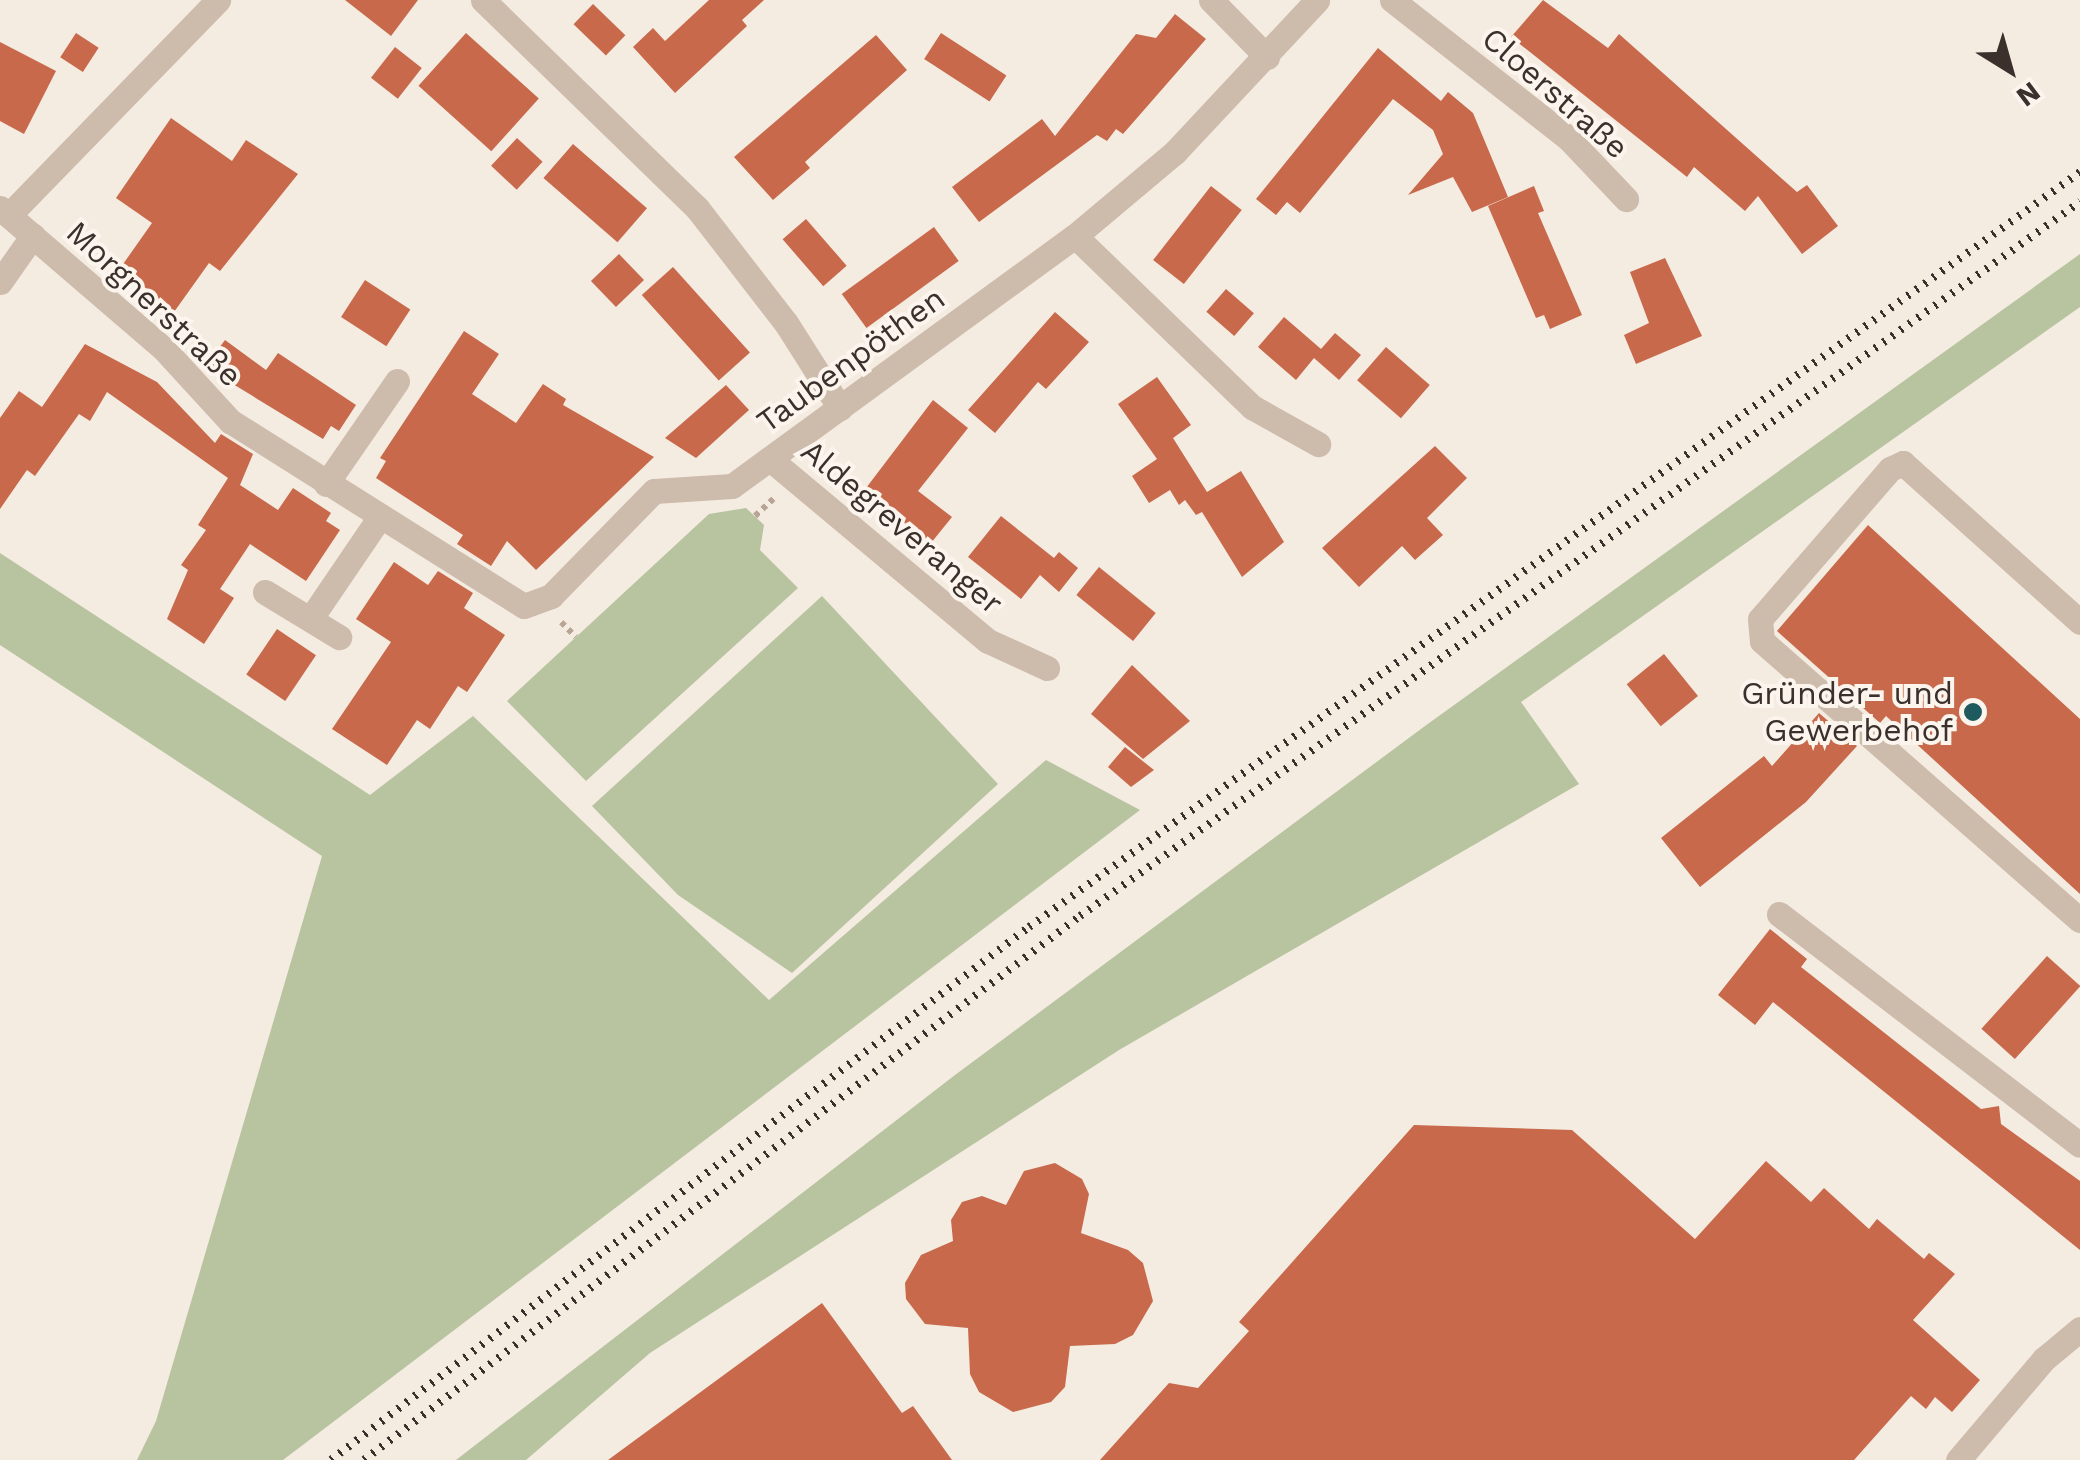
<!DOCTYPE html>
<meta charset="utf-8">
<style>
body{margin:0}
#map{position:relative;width:2080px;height:1460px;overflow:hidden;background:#f4ebe1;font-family:"Work Sans",sans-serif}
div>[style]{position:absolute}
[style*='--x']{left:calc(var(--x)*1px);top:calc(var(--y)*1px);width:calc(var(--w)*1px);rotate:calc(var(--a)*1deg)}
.green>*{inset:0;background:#b8c4a0}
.building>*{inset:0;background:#c8694b;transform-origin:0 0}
.path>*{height:6px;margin-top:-3px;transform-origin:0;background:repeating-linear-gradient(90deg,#b9a596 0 5px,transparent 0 10px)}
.minor>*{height:25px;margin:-12.5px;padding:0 12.5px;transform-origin:12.5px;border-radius:12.5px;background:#cdbbac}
.rail>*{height:8px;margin-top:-4px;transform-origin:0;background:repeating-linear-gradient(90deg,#3b302b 0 2.5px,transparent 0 10.5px)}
.dots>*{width:28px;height:28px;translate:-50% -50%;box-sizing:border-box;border:5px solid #fbf5ee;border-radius:50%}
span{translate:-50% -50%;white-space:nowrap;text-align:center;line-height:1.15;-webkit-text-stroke:8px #fbf5ee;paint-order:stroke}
.street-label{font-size:32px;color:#3b302b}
.poi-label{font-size:32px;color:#3b302b}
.right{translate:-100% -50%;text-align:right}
.north{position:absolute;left:1960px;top:20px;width:100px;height:100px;-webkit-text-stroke:8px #fbf5ee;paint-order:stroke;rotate:143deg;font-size:28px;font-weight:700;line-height:40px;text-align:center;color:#3b302b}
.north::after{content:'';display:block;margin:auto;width:35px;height:45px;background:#3b302b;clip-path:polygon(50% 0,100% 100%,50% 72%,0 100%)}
</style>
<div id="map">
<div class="green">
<div style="clip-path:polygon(2080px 254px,2080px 307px,1521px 702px,1579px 784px,1119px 1050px,650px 1353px,526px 1460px,456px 1460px,955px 1075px,1425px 726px)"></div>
<div style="clip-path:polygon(746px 508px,764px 525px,760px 550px,798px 588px,586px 781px,507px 701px,709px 514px)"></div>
<div style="clip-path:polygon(0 553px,370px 795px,473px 716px,769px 1000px,1046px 760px,1140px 810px,283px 1460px,137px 1460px,156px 1421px,322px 856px,0 645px)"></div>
<div style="clip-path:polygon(822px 596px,998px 784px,792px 973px,678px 895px,592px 806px)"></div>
</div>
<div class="building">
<div style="clip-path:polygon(345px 0,418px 0,391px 36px)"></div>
<div style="clip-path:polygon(709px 0,764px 0,742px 20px,747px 26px,675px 93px,633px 47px,653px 28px,665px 41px)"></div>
<div style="clip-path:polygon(1543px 0,1608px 48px,1619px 34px,1797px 192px,1807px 185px,1838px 226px,1802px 254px,1758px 196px,1745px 211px,1694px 167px,1687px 177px,1511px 37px)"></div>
<div style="left:593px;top:4px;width:45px;height:28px;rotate:44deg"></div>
<div style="clip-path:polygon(1175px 14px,1206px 39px,1123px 134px,1116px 129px,1107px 141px,1097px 135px,979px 222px,952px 187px,1042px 119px,1055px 136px,1136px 34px,1156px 38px)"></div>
<div style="left:76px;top:33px;width:27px;height:29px;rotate:33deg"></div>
<div style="left:466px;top:33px;width:98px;height:71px;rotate:42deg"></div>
<div style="left:941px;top:33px;width:78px;height:31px;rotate:33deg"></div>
<div style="clip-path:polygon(876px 35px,907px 70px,805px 162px,810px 168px,773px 200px,734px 157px)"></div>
<div style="clip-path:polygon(0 42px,56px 71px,24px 134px,0 121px)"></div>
<div style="left:395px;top:47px;width:34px;height:39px;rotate:38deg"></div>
<div style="clip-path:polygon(1378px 48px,1441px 101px,1448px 92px,1473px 113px,1508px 197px,1472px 212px,1453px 177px,1408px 195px,1443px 154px,1433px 130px,1393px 99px,1300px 213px,1287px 202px,1276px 215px,1256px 199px)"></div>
<div style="clip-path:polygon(171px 118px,232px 161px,246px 140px,298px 174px,220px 271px,209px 263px,174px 312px,121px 267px,152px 223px,116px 198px)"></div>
<div style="left:517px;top:138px;width:35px;height:38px;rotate:43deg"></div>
<div style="left:573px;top:144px;width:98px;height:45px;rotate:41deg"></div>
<div style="left:1211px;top:186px;width:39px;height:94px;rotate:38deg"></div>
<div style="clip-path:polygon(1534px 186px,1544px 211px,1538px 213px,1582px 315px,1550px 329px,1544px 315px,1536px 318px,1488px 206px)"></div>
<div style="left:806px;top:219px;width:62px;height:31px;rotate:49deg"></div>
<div style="left:934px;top:227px;width:42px;height:114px;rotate:54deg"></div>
<div style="left:619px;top:254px;width:36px;height:39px;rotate:46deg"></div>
<div style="clip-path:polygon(1665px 258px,1702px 336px,1636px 364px,1624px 335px,1649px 323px,1630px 272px)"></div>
<div style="left:673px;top:267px;width:115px;height:42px;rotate:48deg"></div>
<div style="left:365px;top:280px;width:54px;height:44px;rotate:33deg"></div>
<div style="left:1226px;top:289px;width:37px;height:30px;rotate:41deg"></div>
<div style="clip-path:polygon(1055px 312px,1089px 342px,1046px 389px,1038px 382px,995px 433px,968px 410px)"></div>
<div style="clip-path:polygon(1284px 317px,1321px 349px,1335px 333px,1361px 355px,1339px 380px,1314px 358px,1296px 380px,1258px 347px)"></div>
<div style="clip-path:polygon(464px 331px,499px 354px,472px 394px,516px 423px,543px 384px,566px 399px,563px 405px,654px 457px,536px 570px,507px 541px,491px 566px,457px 544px,463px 535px,376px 478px,386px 461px,380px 458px)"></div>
<div style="clip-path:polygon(225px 340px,266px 370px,278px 353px,356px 405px,339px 431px,331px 426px,323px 439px,205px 367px)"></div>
<div style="clip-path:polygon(85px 344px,157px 382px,215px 443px,221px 434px,253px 454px,240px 485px,278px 510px,293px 488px,331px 513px,326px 521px,340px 530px,306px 581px,250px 544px,220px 589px,234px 598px,204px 644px,167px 619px,188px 570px,181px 565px,206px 530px,198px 525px,228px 478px,107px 392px,90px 421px,79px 414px,35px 476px,27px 470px,0 509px,0 418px,19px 391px,42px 407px)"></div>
<div style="left:1386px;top:347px;width:58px;height:44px;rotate:41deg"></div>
<div style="clip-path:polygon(1157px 377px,1191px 425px,1173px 438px,1207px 492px,1241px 471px,1284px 542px,1242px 577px,1202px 512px,1196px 515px,1185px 500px,1179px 505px,1170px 490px,1149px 503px,1132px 476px,1157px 459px,1118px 404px)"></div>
<div style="clip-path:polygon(726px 385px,749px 410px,696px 458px,665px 438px)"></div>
<div style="clip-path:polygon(933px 400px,968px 428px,918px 491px,952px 517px,931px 543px,863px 492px)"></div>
<div style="clip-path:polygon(1435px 446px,1467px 478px,1427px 518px,1443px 535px,1415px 560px,1402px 546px,1359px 587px,1322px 548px)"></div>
<div style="clip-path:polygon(1001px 516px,1054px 558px,1059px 552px,1078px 568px,1059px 592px,1040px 575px,1021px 599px,968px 557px)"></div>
<div style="clip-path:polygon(1868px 525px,2080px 719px,2080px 894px,1886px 716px,1880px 723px,1777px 631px)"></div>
<div style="clip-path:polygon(394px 562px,428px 585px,438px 571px,473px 593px,464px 608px,505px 635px,467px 692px,458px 686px,430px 729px,417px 720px,387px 765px,332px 729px,391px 642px,356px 619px)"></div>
<div style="left:1099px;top:567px;width:73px;height:36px;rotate:39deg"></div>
<div style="left:277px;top:629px;width:47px;height:55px;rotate:34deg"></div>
<div style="left:1664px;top:654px;width:54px;height:48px;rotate:51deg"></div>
<div style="clip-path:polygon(1132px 665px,1190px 721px,1143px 759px,1091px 714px)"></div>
<div style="clip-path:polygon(1819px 713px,1857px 746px,1806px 802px,1700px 887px,1661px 838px,1764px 756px,1772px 766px)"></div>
<div style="clip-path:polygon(1125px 747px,1154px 770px,1131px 787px,1108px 767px)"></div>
<div style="clip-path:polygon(1770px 929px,1807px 959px,1801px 967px,1981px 1109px,1999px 1106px,2001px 1124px,2080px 1181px,2080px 1250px,1773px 1002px,1755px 1025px,1718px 995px)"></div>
<div style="left:2047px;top:956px;width:45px;height:98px;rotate:42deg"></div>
<div style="clip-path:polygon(1414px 1125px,1572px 1130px,1695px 1239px,1766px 1161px,1811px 1202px,1824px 1188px,1869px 1229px,1877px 1219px,1924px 1259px,1929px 1253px,1955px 1274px,1913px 1320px,1980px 1380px,1952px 1412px,1935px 1397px,1926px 1409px,1911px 1396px,1854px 1460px,1100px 1460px,1169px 1383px,1198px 1388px,1249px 1331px,1239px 1322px)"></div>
<div style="clip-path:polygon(1055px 1163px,1082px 1179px,1089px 1194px,1081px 1233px,1128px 1250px,1143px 1263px,1153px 1301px,1133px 1335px,1115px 1344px,1070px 1346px,1065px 1387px,1051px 1402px,1013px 1412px,979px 1392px,970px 1374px,968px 1328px,925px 1324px,906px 1299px,905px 1283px,921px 1255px,953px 1241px,951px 1220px,962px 1202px,982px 1196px,1006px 1205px,1024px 1171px)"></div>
<div style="clip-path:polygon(822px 1303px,902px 1413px,913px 1406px,952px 1460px,608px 1460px)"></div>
</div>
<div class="path">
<div style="--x:755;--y:516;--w:26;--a:-43"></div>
<div style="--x:561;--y:622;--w:21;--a:45"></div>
</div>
<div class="minor">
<div style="--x:483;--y:0;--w:298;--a:44.2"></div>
<div style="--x:697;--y:208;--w:145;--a:52.3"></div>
<div style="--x:786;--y:323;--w:101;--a:57.6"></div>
<div style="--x:1211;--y:0;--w:80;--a:45.5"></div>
<div style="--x:1392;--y:0;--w:225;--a:38.1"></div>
<div style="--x:1569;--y:139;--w:83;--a:46.5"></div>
<div style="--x:0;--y:208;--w:216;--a:40.7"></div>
<div style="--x:164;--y:349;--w:98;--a:47.5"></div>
<div style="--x:230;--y:421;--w:347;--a:32.2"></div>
<div style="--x:524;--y:606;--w:29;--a:-20"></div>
<div style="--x:551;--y:596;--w:147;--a:-45.6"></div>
<div style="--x:654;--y:491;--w:78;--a:-3.7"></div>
<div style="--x:732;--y:486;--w:424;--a:-36.1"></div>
<div style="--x:1075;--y:236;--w:131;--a:-40"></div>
<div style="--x:1175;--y:152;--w:208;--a:-46.9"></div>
<div style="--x:9;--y:215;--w:300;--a:-45.8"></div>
<div style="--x:1075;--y:236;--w:246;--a:44"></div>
<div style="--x:1252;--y:407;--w:76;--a:29.3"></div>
<div style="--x:0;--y:282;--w:57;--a:-54.9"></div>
<div style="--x:770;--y:459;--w:284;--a:39.9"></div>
<div style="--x:988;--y:641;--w:65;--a:24.6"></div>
<div style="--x:326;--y:484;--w:125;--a:-55.4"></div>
<div style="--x:265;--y:592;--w:87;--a:31.3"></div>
<div style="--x:311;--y:618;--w:121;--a:-55.8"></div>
<div style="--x:2080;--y:622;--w:238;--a:-138.1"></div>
<div style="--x:1903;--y:463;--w:14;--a:155"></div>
<div style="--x:1890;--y:469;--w:198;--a:130.9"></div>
<div style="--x:1760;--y:619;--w:22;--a:85"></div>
<div style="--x:1762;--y:641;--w:423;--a:41.3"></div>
<div style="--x:1779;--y:914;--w:379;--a:37.5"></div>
<div style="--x:1958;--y:1460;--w:133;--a:-49.6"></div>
<div style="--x:2044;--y:1359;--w:47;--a:-39.8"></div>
</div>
<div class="rail">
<div style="--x:331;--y:1460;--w:878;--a:-37.37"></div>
<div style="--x:1029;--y:927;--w:1294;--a:-35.69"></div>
<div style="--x:364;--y:1460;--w:899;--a:-37.23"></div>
<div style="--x:1080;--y:916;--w:1229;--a:-35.53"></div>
</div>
<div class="dots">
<div style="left:1973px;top:712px;background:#1f5a5e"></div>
</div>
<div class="street-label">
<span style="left:1555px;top:93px;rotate:41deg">Cloerstraße</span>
<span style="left:154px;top:304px;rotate:43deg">Morgnerstraße</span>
<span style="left:851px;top:360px;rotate:-36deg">Taubenpöthen</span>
<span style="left:902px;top:527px;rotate:40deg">Aldegreveranger</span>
</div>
<div class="poi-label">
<span class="right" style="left:1953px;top:712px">Gründer- und<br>Gewerbehof</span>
</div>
<div class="north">N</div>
</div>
